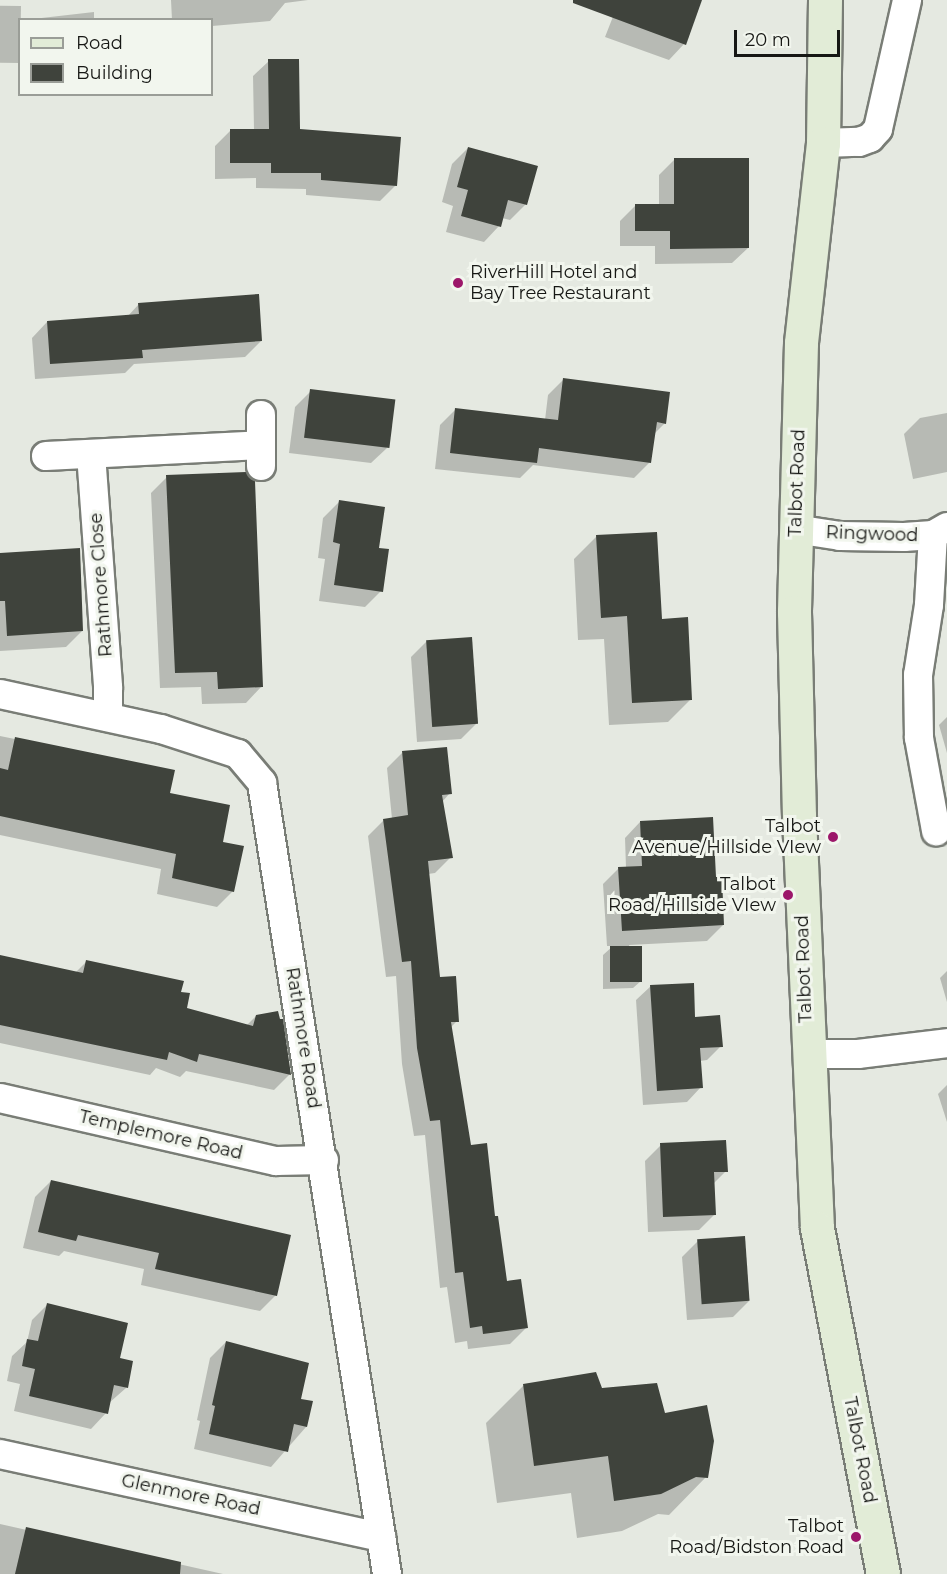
<!DOCTYPE html>
<style>
body{margin:0}
#map{position:relative;width:947px;height:1574px;overflow:hidden;background:#e5e9e1;font-family:Montserrat,sans-serif}
div>[style]{position:absolute}
[style*='--x']{left:calc(var(--x)*1px);top:calc(var(--y)*1px);width:calc(var(--w)*1px);rotate:calc(var(--a)*1deg)}
.shadow>*{inset:0;background:#0003;transform-origin:0 0}
.building>*{inset:0;background:#3f433c;transform-origin:0 0}
.roads{filter:drop-shadow(2px 0 #797d76) drop-shadow(-2px 0 #797d76) drop-shadow(0 2px #797d76) drop-shadow(0 -2px #797d76)}
.street>*{height:28px;margin:-14px;padding:0 14px;transform-origin:14px;border-radius:14px;background:#fff}
.secondary>*{height:33px;margin:-16.5px;padding:0 16.5px;transform-origin:16.5px;border-radius:16.5px;background:#e2ecd7}
.dots>*{width:16px;height:16px;translate:-50% -50%;box-sizing:border-box;border:3px solid #f2f6ee;border-radius:50%}
span{translate:-50% -50%;white-space:nowrap;text-align:center;line-height:1.15;-webkit-text-stroke:6px #f2f6ee;paint-order:stroke}
.poi-label{font-size:18px;color:#161714}
.left{translate:0 -50%;text-align:left}
.right{translate:-100% -50%;text-align:right}
.street-label{font-size:18px;color:#161714}
.legend{position:absolute;left:18px;top:18px;width:195px;height:78px;box-sizing:border-box;background:#f2f6ee;border:2px solid #9a9d97;margin:0;padding:8px 10px;list-style:none;font-size:18px;color:#161714}
.legend li{display:flex;align-items:center;gap:12px;height:30px}
.legend b{width:30px;border:2px solid #9a9d97}
.scale{position:absolute;left:734px;top:30px;width:106px;height:27px;box-sizing:border-box;border:3px solid #161714;border-top:0;padding-left:8px;font-size:18px;line-height:21px;white-space:nowrap;color:#161714;-webkit-text-stroke:4px #f2f6ee;paint-order:stroke}
</style>
<div id="map">
<div class="shadow">
<div style="clip-path:polygon(171px 0,308px 0,285px 3px,270px 21px,212px 26px,212px 20px,172px 20px)"></div>
<div style="clip-path:polygon(603px 0,701px 0,684px 44px,669px 60px,605px 37px,616px 9px)"></div>
<div style="left:21px;top:6px;width:57px;height:21px;rotate:91deg"></div>
<div style="clip-path:polygon(94px 12px,94px 20px,24px 20px)"></div>
<div style="clip-path:polygon(269px 61px,298px 130px,396px 185px,380px 201px,306px 195px,306px 189px,256px 188px,256px 178px,215px 179px,215px 146px,230px 131px,254px 130px,253px 76px)"></div>
<div style="clip-path:polygon(468px 148px,526px 204px,510px 220px,502px 218px,499px 226px,484px 242px,446px 232px,453px 206px,442px 202px,452px 164px)"></div>
<div style="clip-path:polygon(675px 159px,748px 248px,732px 263px,655px 264px,655px 246px,620px 246px,620px 221px,636px 205px,659px 205px,659px 175px)"></div>
<div style="clip-path:polygon(139px 304px,261px 341px,245px 357px,134px 364px,125px 373px,35px 379px,32px 338px,47px 322px,127px 317px)"></div>
<div style="clip-path:polygon(564px 379px,665px 423px,654px 434px,650px 462px,634px 478px,533px 465px,520px 478px,435px 469px,440px 425px,456px 409px,545px 420px,548px 395px)"></div>
<div style="clip-path:polygon(311px 391px,387px 448px,371px 463px,289px 453px,295px 407px)"></div>
<div style="clip-path:polygon(947px 413px,947px 472px,913px 479px,904px 434px,920px 418px)"></div>
<div style="clip-path:polygon(167px 477px,261px 687px,246px 703px,202px 704px,201px 687px,160px 688px,151px 493px)"></div>
<div style="clip-path:polygon(339px 502px,377px 549px,381px 591px,365px 607px,319px 601px,325px 559px,318px 558px,323px 518px)"></div>
<div style="clip-path:polygon(597px 536px,660px 620px,691px 699px,668px 722px,609px 725px,604px 639px,578px 640px,574px 559px)"></div>
<div style="clip-path:polygon(0 555px,82px 631px,66px 647px,0 651px)"></div>
<div style="clip-path:polygon(427px 641px,477px 723px,461px 739px,417px 742px,411px 657px)"></div>
<div style="clip-path:polygon(947px 717px,947px 753px,939px 725px)"></div>
<div style="clip-path:polygon(0 736px,173px 771px,169px 794px,233px 891px,217px 907px,157px 894px,161px 869px,0 835px)"></div>
<div style="clip-path:polygon(402px 753px,450px 793px,442px 802px,451px 857px,435px 873px,428px 874px,439px 979px,457px 1021px,450px 1028px,470px 1146px,494px 1218px,506px 1283px,526px 1328px,510px 1344px,468px 1349px,467px 1341px,455px 1343px,447px 1287px,440px 1288px,425px 1135px,414px 1136px,402px 1064px,396px 976px,386px 977px,368px 836px,384px 820px,392px 819px,387px 768px)"></div>
<div style="clip-path:polygon(640px 822px,715px 878px,723px 925px,707px 941px,629px 945px,641px 981px,633px 988px,603px 989px,603px 955px,613px 946px,607px 946px,603px 884px,619px 868px,626px 868px,625px 838px)"></div>
<div style="clip-path:polygon(0 957px,75px 973px,86px 962px,180px 993px,185px 1009px,247px 1025px,256px 1016px,290px 1074px,274px 1090px,186px 1071px,180px 1077px,156px 1068px,150px 1075px,0 1043px)"></div>
<div style="clip-path:polygon(947px 971px,947px 1002px,940px 978px)"></div>
<div style="clip-path:polygon(651px 986px,694px 1019px,721px 1046px,707px 1060px,700px 1061px,701px 1087px,687px 1102px,643px 1105px,636px 1000px)"></div>
<div style="clip-path:polygon(947px 1085px,947px 1122px,938px 1094px)"></div>
<div style="clip-path:polygon(661px 1145px,726px 1171px,713px 1184px,715px 1214px,699px 1230px,648px 1232px,645px 1161px)"></div>
<div style="clip-path:polygon(51px 1181px,276px 1295px,260px 1311px,141px 1285px,144px 1269px,64px 1251px,59px 1256px,23px 1248px,35px 1197px)"></div>
<div style="clip-path:polygon(698px 1241px,749px 1301px,733px 1317px,687px 1320px,682px 1257px)"></div>
<div style="clip-path:polygon(48px 1304px,118px 1359px,126px 1388px,109px 1403px,106px 1413px,91px 1429px,14px 1411px,20px 1384px,7px 1381px,12px 1356px,27px 1342px,32px 1320px)"></div>
<div style="clip-path:polygon(226px 1342px,299px 1400px,306px 1427px,271px 1467px,194px 1449px,200px 1421px,197px 1420px,210px 1358px)"></div>
<div style="clip-path:polygon(523px 1386px,664px 1415px,706px 1477px,669px 1515px,658px 1514px,622px 1531px,577px 1538px,571px 1493px,497px 1503px,486px 1423px)"></div>
<div style="clip-path:polygon(0 1524px,223px 1574px,0 1574px)"></div>
</div>
<div class="building">
<div style="clip-path:polygon(573px 0,702px 0,686px 45px,573px 3px)"></div>
<div style="clip-path:polygon(268px 59px,299px 59px,300px 129px,401px 137px,397px 186px,321px 180px,321px 173px,271px 173px,271px 163px,230px 163px,230px 129px,269px 129px)"></div>
<div style="clip-path:polygon(468px 147px,538px 166px,527px 205px,508px 200px,501px 227px,461px 216px,468px 190px,457px 187px)"></div>
<div style="clip-path:polygon(674px 158px,749px 158px,749px 248px,670px 249px,670px 231px,635px 231px,635px 204px,674px 204px)"></div>
<div style="clip-path:polygon(259px 294px,262px 341px,142px 350px,143px 358px,50px 364px,47px 321px,139px 314px,138px 303px)"></div>
<div style="clip-path:polygon(563px 378px,670px 392px,666px 424px,657px 422px,651px 463px,539px 448px,537px 463px,450px 453px,455px 408px,558px 420px)"></div>
<div style="left:310px;top:389px;width:86px;height:49px;rotate:7deg"></div>
<div style="clip-path:polygon(246px 472px,255px 481px,263px 687px,218px 689px,217px 672px,175px 673px,166px 475px)"></div>
<div style="clip-path:polygon(339px 500px,385px 507px,379px 548px,389px 549px,383px 592px,334px 585px,340px 544px,333px 542px)"></div>
<div style="clip-path:polygon(657px 532px,662px 619px,688px 617px,692px 700px,632px 703px,627px 616px,601px 618px,596px 535px)"></div>
<div style="clip-path:polygon(80px 548px,83px 631px,7px 636px,5px 601px,0 601px,0 553px)"></div>
<div style="left:472px;top:637px;width:87px;height:46px;rotate:86deg"></div>
<div style="clip-path:polygon(15px 737px,175px 770px,170px 793px,230px 805px,223px 842px,244px 846px,234px 892px,172px 878px,176px 854px,0 816px,0 768px,8px 770px)"></div>
<div style="clip-path:polygon(447px 747px,452px 794px,442px 795px,453px 858px,428px 861px,440px 977px,456px 976px,459px 1022px,451px 1022px,471px 1145px,487px 1143px,495px 1216px,498px 1216px,507px 1281px,521px 1279px,528px 1328px,483px 1334px,482px 1326px,470px 1328px,463px 1272px,455px 1273px,440px 1120px,430px 1121px,417px 1048px,411px 961px,402px 962px,383px 819px,408px 815px,402px 751px)"></div>
<div style="clip-path:polygon(713px 817px,716px 877px,722px 877px,724px 925px,622px 931px,618px 867px,642px 866px,640px 821px)"></div>
<div style="left:610px;top:946px;width:32px;height:36px"></div>
<div style="clip-path:polygon(0 955px,83px 973px,86px 960px,184px 981px,181px 992px,190px 993px,187px 1008px,253px 1026px,256px 1015px,278px 1011px,280px 1019px,283px 1019px,291px 1075px,199px 1054px,197px 1062px,169px 1052px,167px 1060px,0 1025px)"></div>
<div style="clip-path:polygon(694px 983px,695px 1017px,720px 1015px,723px 1047px,700px 1048px,703px 1088px,657px 1091px,650px 985px)"></div>
<div style="clip-path:polygon(726px 1140px,728px 1172px,714px 1172px,716px 1215px,663px 1217px,660px 1143px)"></div>
<div style="clip-path:polygon(51px 1180px,291px 1235px,277px 1296px,155px 1269px,159px 1253px,78px 1235px,76px 1241px,38px 1232px)"></div>
<div style="left:745px;top:1236px;width:65px;height:48px;rotate:86deg"></div>
<div style="clip-path:polygon(47px 1303px,128px 1323px,120px 1358px,133px 1361px,128px 1388px,114px 1385px,108px 1414px,29px 1396px,35px 1369px,22px 1366px,27px 1339px,38px 1341px)"></div>
<div style="clip-path:polygon(226px 1341px,309px 1363px,301px 1399px,313px 1401px,307px 1427px,294px 1424px,288px 1452px,209px 1434px,215px 1406px,212px 1405px)"></div>
<div style="clip-path:polygon(596px 1372px,602px 1388px,657px 1383px,665px 1413px,707px 1405px,714px 1441px,708px 1478px,696px 1477px,661px 1494px,614px 1501px,608px 1456px,534px 1466px,523px 1384px)"></div>
<div style="clip-path:polygon(26px 1527px,181px 1562px,180px 1574px,15px 1574px)"></div>
</div>
<div class="roads">
<div class="street">
<div style="--x:823;--y:143;--w:36;--a:-2"></div>
<div style="--x:859;--y:142;--w:12;--a:-20"></div>
<div style="--x:870;--y:138;--w:12;--a:-48"></div>
<div style="--x:878;--y:129;--w:132;--a:-77.3"></div>
<div style="--x:91;--y:454;--w:235;--a:85.8"></div>
<div style="--x:108;--y:688;--w:29;--a:90"></div>
<div style="--x:46;--y:456;--w:215;--a:-2.9"></div>
<div style="--x:261;--y:466;--w:51;--a:-90"></div>
<div style="--x:795;--y:529;--w:46;--a:8.8"></div>
<div style="--x:840;--y:536;--w:64;--a:0.9"></div>
<div style="--x:904;--y:537;--w:29;--a:-4"></div>
<div style="--x:933;--y:535;--w:16;--a:-30"></div>
<div style="--x:933;--y:535;--w:70;--a:93.3"></div>
<div style="--x:929;--y:605;--w:71;--a:98.9"></div>
<div style="--x:918;--y:675;--w:63;--a:89.1"></div>
<div style="--x:919;--y:738;--w:95;--a:79.6"></div>
<div style="--x:0;--y:694;--w:165;--a:12.3"></div>
<div style="--x:161;--y:729;--w:81;--a:18"></div>
<div style="--x:238;--y:754;--w:38;--a:50"></div>
<div style="--x:262;--y:783;--w:801;--a:81.02"></div>
<div style="--x:808;--y:1054;--w:50;--a:0"></div>
<div style="--x:858;--y:1054;--w:90;--a:-7"></div>
<div style="--x:0;--y:1098;--w:283;--a:12.9"></div>
<div style="--x:276;--y:1161;--w:48;--a:-1.2"></div>
<div style="--x:0;--y:1454;--w:390;--a:12.3"></div>
</div>
<div class="secondary">
<div style="--x:825;--y:0;--w:143;--a:90.8"></div>
<div style="--x:823;--y:143;--w:201;--a:96.3"></div>
<div style="--x:801;--y:343;--w:269;--a:91.5"></div>
<div style="--x:794;--y:612;--w:204;--a:88.6"></div>
<div style="--x:799;--y:816;--w:412;--a:87.5"></div>
<div style="--x:817;--y:1228;--w:352;--a:79.2"></div>
</div>
</div>
<div class="dots">
<div style="left:458px;top:283px;background:#9c176a"></div>
<div style="left:833px;top:837px;background:#9c176a"></div>
<div style="left:788px;top:895px;background:#9c176a"></div>
<div style="left:856px;top:1537px;background:#9c176a"></div>
</div>
<div class="poi-label">
<span class="left" style="left:470px;top:283px">RiverHill Hotel and<br>Bay Tree Restaurant</span>
<span class="right" style="left:821px;top:837px">Talbot<br>Avenue/Hillside VIew</span>
<span class="right" style="left:776px;top:895px">Talbot<br>Road/Hillside VIew</span>
<span class="right" style="left:844px;top:1537px">Talbot<br>Road/Bidston Road</span>
</div>
<div class="street-label">
<span style="left:797px;top:483px;rotate:-88deg">Talbot Road</span>
<span style="left:872px;top:534px;rotate:2deg">Ringwood</span>
<span style="left:101px;top:585px;rotate:-94deg">Rathmore Close</span>
<span style="left:804px;top:969px;rotate:-92deg">Talbot Road</span>
<span style="left:303px;top:1038px;rotate:81deg">Rathmore Road</span>
<span style="left:161px;top:1135px;rotate:13deg">Templemore Road</span>
<span style="left:860px;top:1450px;rotate:79deg">Talbot Road</span>
<span style="left:191px;top:1495px;rotate:12deg">Glenmore Road</span>
</div>
<ul class="legend">
<li><b style="height:8px;background:#e2ecd7"></b>Road</li>
<li><b style="height:16px;background:#3f433c"></b>Building</li>
</ul>
<div class="scale">20 m</div>
</div>
